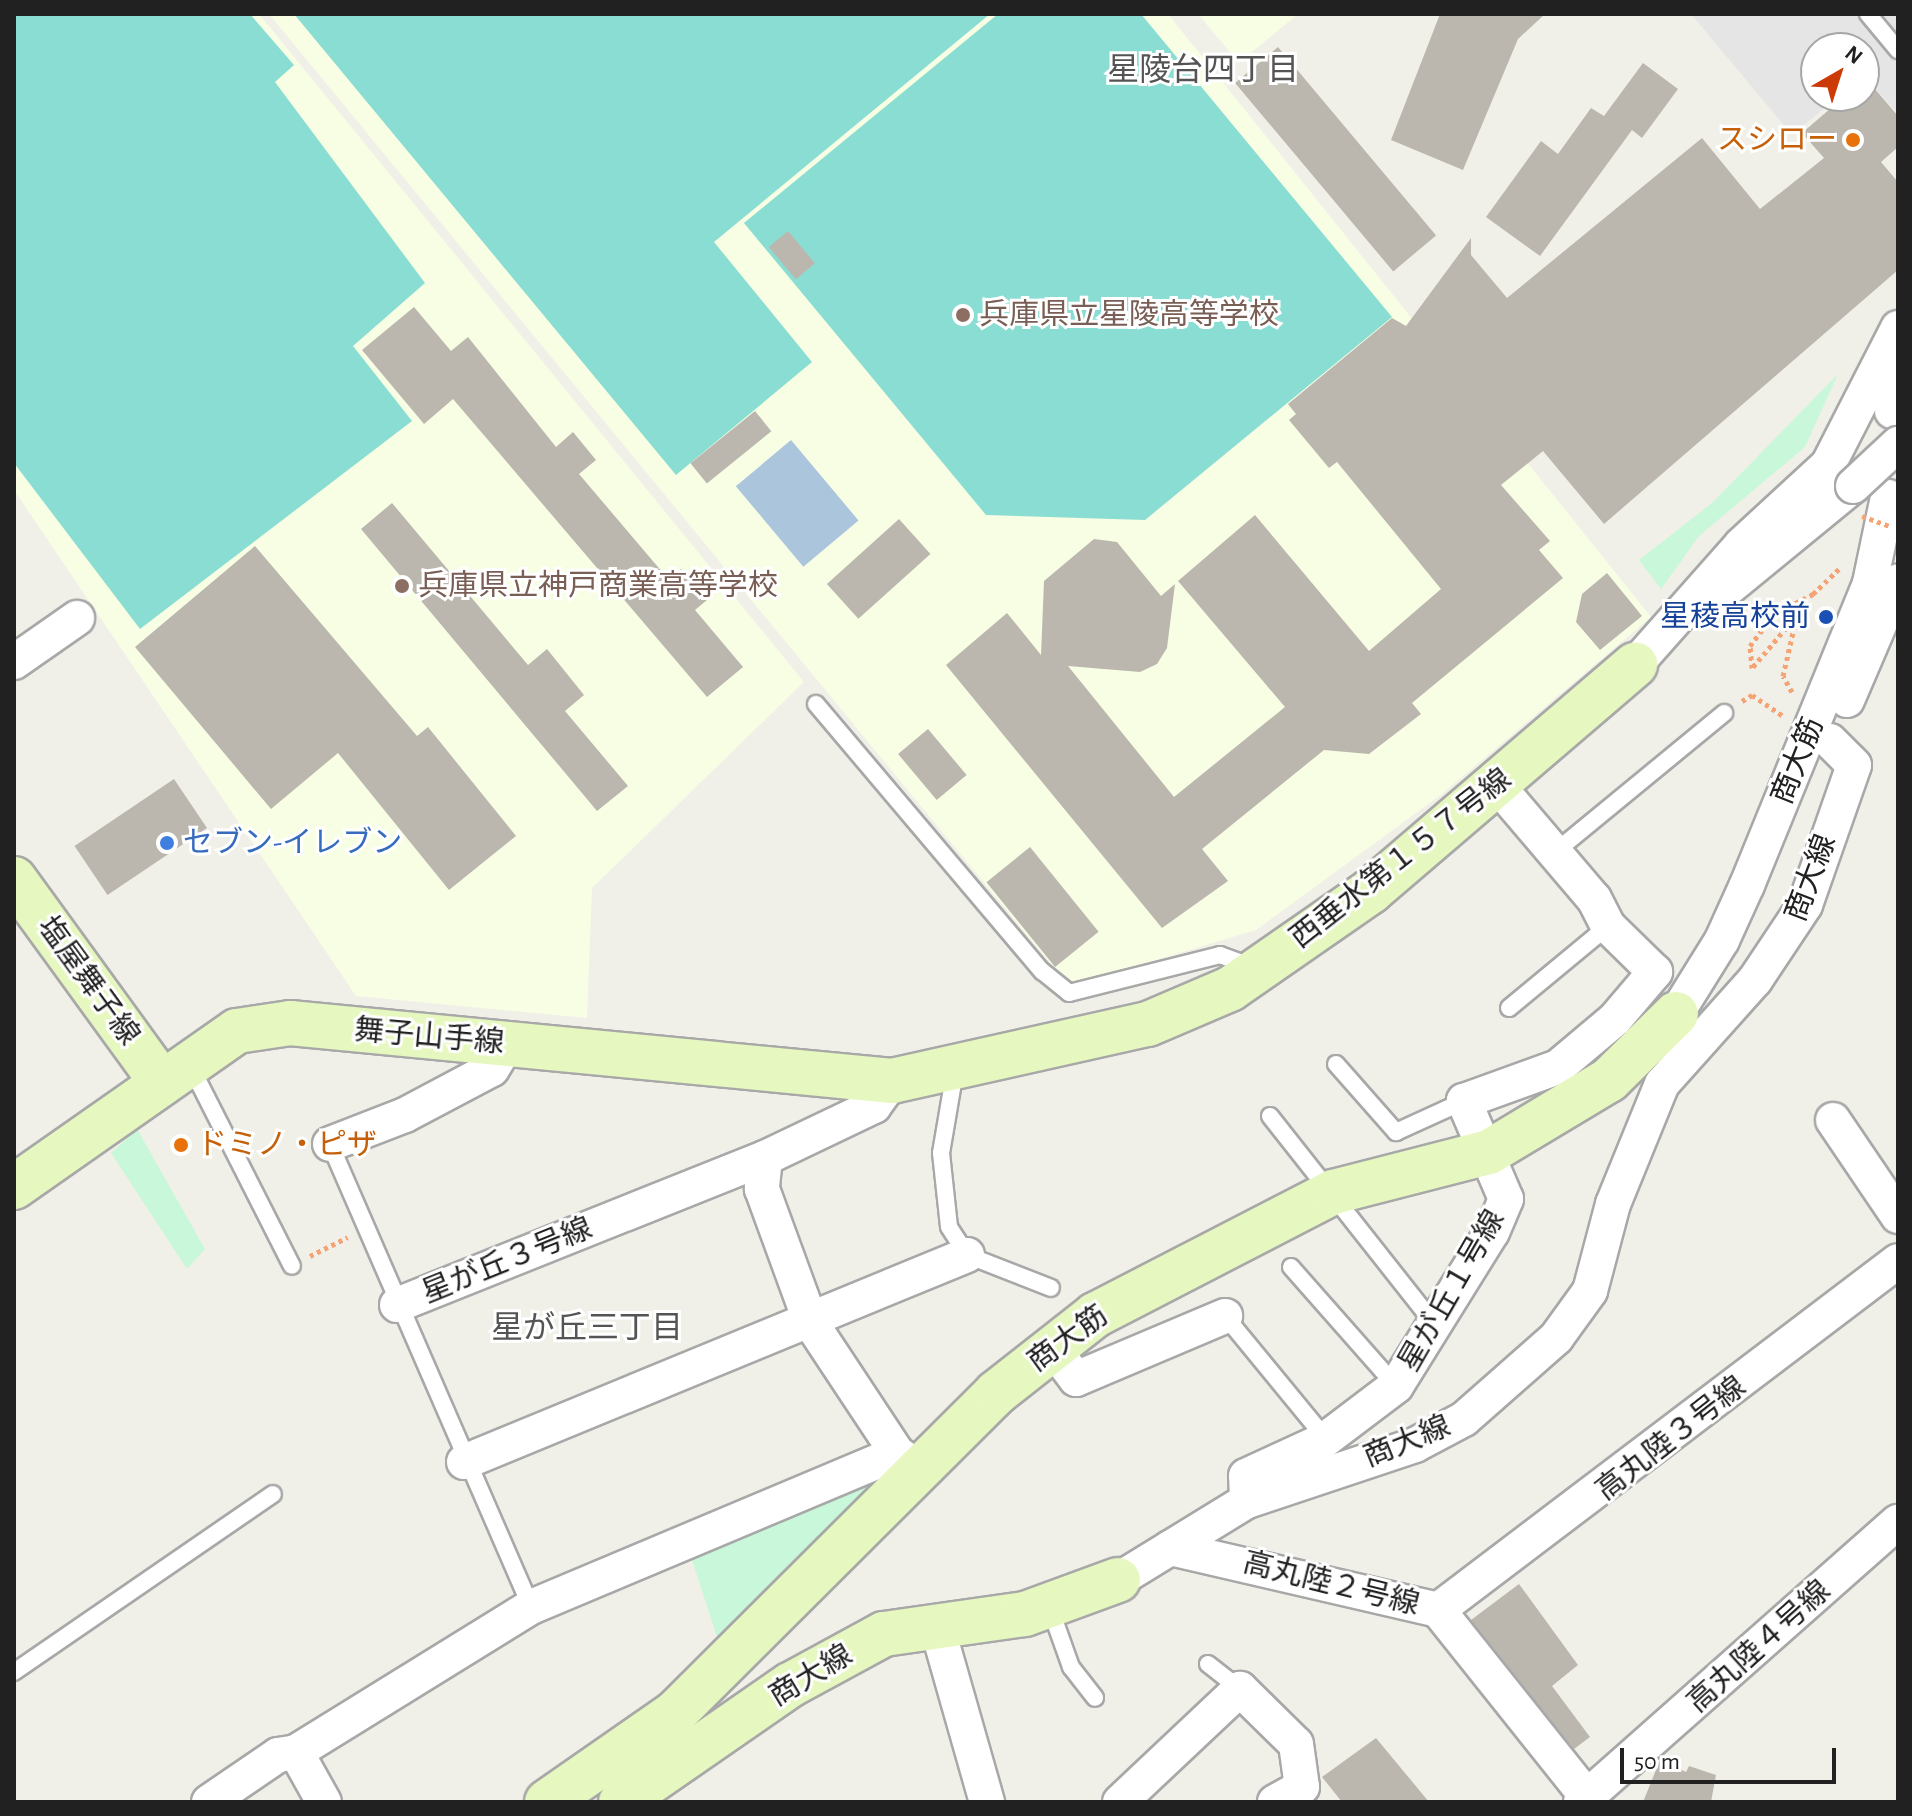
<!DOCTYPE html>
<meta charset="utf-8">
<style>
body{margin:0}
#map{position:relative;width:1912px;height:1816px;overflow:hidden;background:#f1f0e8;font-family:"Alegreya Sans","Noto Sans JP",sans-serif}
div>[style]{position:absolute}
[style*='--x']{left:calc(var(--x)*1px);top:calc(var(--y)*1px);width:calc(var(--w)*1px);rotate:calc(var(--a)*1deg)}
.education>*{inset:0;background:#f7fee4}
.park>*{inset:0;background:#c8f8d9}
.pitch>*{inset:0;background:#8addd2}
.parking>*{inset:0;background:#e5e5e5}
.water>*{inset:0;background:#abc5dd;transform-origin:0 0}
.building>*{inset:0;background:#bbb7ae;transform-origin:0 0}
.path>*{height:5px;margin-top:-2.5px;transform-origin:0;background:repeating-linear-gradient(90deg,#f5a375 0 4px,transparent 0 8px)}
.roads{filter:drop-shadow(2px 0 #a8a8a8) drop-shadow(-2px 0 #a8a8a8) drop-shadow(0 2px #a8a8a8) drop-shadow(0 -2px #a8a8a8)}
.lane>*{height:16px;margin:-8px;padding:0 8px;transform-origin:8px;border-radius:8px;background:#fff}
.street>*{height:34px;margin:-17px;padding:0 17px;transform-origin:17px;border-radius:17px;background:#fff}
.secondary>*{height:44px;margin:-22px;padding:0 22px;transform-origin:22px;border-radius:22px;background:#e6f8c0}
.path-bridge>*{height:5px;margin-top:-2.5px;transform-origin:0;background:repeating-linear-gradient(90deg,#f5a375 0 4px,transparent 0 8px)}
.bridges{filter:drop-shadow(2px 0 #a8a8a8) drop-shadow(-2px 0 #a8a8a8) drop-shadow(0 2px #a8a8a8) drop-shadow(0 -2px #a8a8a8)}
.street-bridge>*{height:34px;margin:-17px;padding:0 17px;transform-origin:17px;border-radius:17px;background:#fff}
.dots>*{width:22px;height:22px;translate:-50% -50%;box-sizing:border-box;border:4px solid #fff;border-radius:50%}
span{translate:-50% -50%;white-space:nowrap;text-align:center;line-height:1.15;-webkit-text-stroke:6px #fff;paint-order:stroke}
.food-label{font-size:30px;color:#c56008}
.right{translate:-100% -50%;text-align:right}
.left{translate:0 -50%;text-align:left}
.education-label{font-size:30px;color:#785e54}
.transit-label{font-size:30px;color:#164399}
.street-label{font-size:30px;color:#212121}
.shop-label{font-size:30px;color:#366cbe}
.neighbourhood-label{font-size:32px;color:#545454}
.frame{position:absolute;inset:0;border:16px solid #212121;pointer-events:none}
.north{position:absolute;left:1800px;top:32px;width:80px;height:80px;box-sizing:border-box;background:#fff;border:2px solid #a6a6a6;border-radius:50%;rotate:39deg;font-size:22px;font-weight:700;line-height:32px;text-align:center;color:#212121}
.north::after{content:'';display:block;margin:auto;width:28px;height:36px;background:#cb3a07;clip-path:polygon(50% 0,100% 100%,50% 72%,0 100%)}
.scale{position:absolute;left:1620px;top:1748px;width:216px;height:36px;box-sizing:border-box;border:4px solid #212121;border-top:0;padding-left:10px;font-size:24px;line-height:28px;white-space:nowrap;color:#212121;-webkit-text-stroke:6px #fff;paint-order:stroke}
</style>
<div id="map">
<div class="education">
<div style="clip-path:polygon(14px 14px,259px 14px,804px 682px,592px 888px,587px 1018px,356px 996px,14px 490px)"></div>
<div style="clip-path:polygon(269px 14px,1168px 14px,1651px 617px,1442px 794px,1256px 930px,1069px 986px)"></div>
<div style="clip-path:polygon(1198px 14px,1298px 14px,1239px 63px)"></div>
</div>
<div class="park">
<div style="clip-path:polygon(1838px 374px,1805px 447px,1699px 536px,1661px 589px,1639px 560px,1712px 503px)"></div>
<div style="clip-path:polygon(137px 1129px,205px 1249px,187px 1269px,111px 1153px)"></div>
<div style="clip-path:polygon(897px 1462px,753px 1607px,717px 1637px,689px 1551px)"></div>
</div>
<div class="pitch">
<div style="clip-path:polygon(14px 14px,250px 14px,294px 65px,275px 82px,425px 283px,353px 346px,412px 421px,140px 629px,14px 463px)"></div>
<div style="clip-path:polygon(294px 14px,990px 14px,714px 242px,812px 362px,676px 475px)"></div>
<div style="clip-path:polygon(998px 14px,1141px 14px,1392px 317px,1145px 520px,986px 515px,744px 223px)"></div>
</div>
<div class="parking">
<div style="clip-path:polygon(1691px 14px,1898px 14px,1898px 114px,1864px 75px,1864px 48px,1816px 48px,1816px 96px,1839px 96px,1792px 135px)"></div>
</div>
<div class="water">
<div style="left:791px;top:440px;width:105px;height:72px;rotate:50deg"></div>
</div>
<div class="building">
<div style="clip-path:polygon(1440px 14px,1545px 14px,1518px 39px,1463px 170px,1391px 140px)"></div>
<div style="left:1278px;top:47px;width:246px;height:56px;rotate:50deg"></div>
<div style="clip-path:polygon(1643px 63px,1678px 89px,1642px 138px,1632px 130px,1540px 256px,1486px 217px,1541px 141px,1558px 154px,1591px 108px,1604px 116px)"></div>
<div style="clip-path:polygon(1864px 76px,1898px 116px,1898px 147px,1881px 162px,1898px 182px,1898px 270px,1604px 524px,1543px 451px,1501px 485px,1550px 541px,1539px 550px,1563px 578px,1412px 703px,1421px 714px,1369px 754px,1324px 750px,1202px 849px,1228px 881px,1162px 928px,946px 665px,1007px 613px,1041px 655px,1044px 581px,1094px 539px,1117px 542px,1161px 596px,1175px 584px,1167px 648px,1157px 664px,1140px 672px,1068px 666px,1174px 797px,1285px 707px,1178px 581px,1255px 515px,1369px 651px,1441px 589px,1337px 462px,1329px 468px,1289px 420px,1296px 414px,1288px 404px,1392px 318px,1406px 326px,1471px 238px,1471px 255px,1507px 298px,1702px 138px,1760px 209px,1824px 158px,1802px 133px,1845px 96px,1864px 96px)"></div>
<div style="left:788px;top:231px;width:42px;height:25px;rotate:50deg"></div>
<div style="clip-path:polygon(414px 307px,451px 351px,468px 337px,556px 447px,573px 432px,596px 460px,579px 474px,669px 580px,681px 569px,707px 600px,695px 610px,743px 667px,707px 697px,453px 399px,424px 424px,362px 350px)"></div>
<div style="left:755px;top:411px;width:26px;height:83px;rotate:51deg"></div>
<div style="clip-path:polygon(392px 503px,528px 665px,547px 649px,584px 695px,565px 711px,628px 786px,597px 811px,361px 529px)"></div>
<div style="left:899px;top:519px;width:47px;height:97px;rotate:48deg"></div>
<div style="clip-path:polygon(255px 546px,417px 736px,428px 727px,516px 836px,449px 890px,338px 753px,271px 809px,135px 647px)"></div>
<div style="clip-path:polygon(1607px 573px,1642px 616px,1600px 650px,1576px 622px,1582px 594px)"></div>
<div style="left:928px;top:729px;width:60px;height:39px;rotate:50deg"></div>
<div style="left:174px;top:779px;width:59px;height:120px;rotate:56deg"></div>
<div style="left:1030px;top:847px;width:109px;height:56px;rotate:51deg"></div>
<div style="clip-path:polygon(1519px 1584px,1578px 1665px,1552px 1686px,1590px 1737px,1574px 1749px,1471px 1620px)"></div>
<div style="clip-path:polygon(1376px 1738px,1429px 1802px,1342px 1802px,1322px 1777px)"></div>
<div style="clip-path:polygon(1660px 1760px,1686px 1772px,1689px 1766px,1716px 1775px,1711px 1802px,1643px 1802px)"></div>
</div>
<div class="path">
<div style="--x:1792;--y:692;--w:18;--a:-119"></div>
<div style="--x:1783;--y:676;--w:63;--a:-77.1"></div>
<div style="--x:1797;--y:615;--w:70;--a:130.3"></div>
<div style="--x:1752;--y:668;--w:22;--a:-95"></div>
<div style="--x:1750;--y:646;--w:40;--a:-53"></div>
<div style="--x:1774;--y:614;--w:44;--a:-27.1"></div>
<div style="--x:1813;--y:594;--w:36;--a:-44"></div>
<div style="--x:1742;--y:701;--w:12;--a:-31"></div>
<div style="--x:1752;--y:695;--w:37;--a:34"></div>
<div style="--x:310;--y:1256;--w:42;--a:-26.6"></div>
</div>
<div class="roads">
<div class="lane">
<div style="--x:1868;--y:14;--w:47;--a:50.2"></div>
<div style="--x:816;--y:704;--w:350;--a:49.8"></div>
<div style="--x:1042;--y:971;--w:35;--a:39"></div>
<div style="--x:1069;--y:993;--w:156;--a:-14.1"></div>
<div style="--x:1220;--y:955;--w:35;--a:20"></div>
<div style="--x:1555;--y:852;--w:219;--a:-39.4"></div>
<div style="--x:1509;--y:1008;--w:129;--a:-39.6"></div>
<div style="--x:1336;--y:1064;--w:91;--a:48.6"></div>
<div style="--x:1396;--y:1132;--w:75;--a:-24.5"></div>
<div style="--x:190;--y:1065;--w:225;--a:63.1"></div>
<div style="--x:955;--y:1071;--w:83;--a:99.7"></div>
<div style="--x:941;--y:1153;--w:74;--a:83.8"></div>
<div style="--x:949;--y:1227;--w:33;--a:57"></div>
<div style="--x:967;--y:1255;--w:90;--a:21.4"></div>
<div style="--x:1270;--y:1116;--w:266;--a:51.7"></div>
<div style="--x:330;--y:1144;--w:505;--a:66.53"></div>
<div style="--x:1291;--y:1267;--w:159;--a:48.6"></div>
<div style="--x:1225;--y:1316;--w:159;--a:50.6"></div>
<div style="--x:1050;--y:1608;--w:63;--a:70.4"></div>
<div style="--x:1071;--y:1667;--w:39;--a:52"></div>
<div style="--x:1208;--y:1664;--w:41;--a:38"></div>
<div style="--x:14;--y:1672;--w:314;--a:-34.5"></div>
</div>
<div class="street">
<div style="--x:1892;--y:411;--w:28;--a:-77"></div>
<div style="--x:1716;--y:598;--w:177;--a:-39.3"></div>
<div style="--x:14;--y:662;--w:77;--a:-34.9"></div>
<div style="--x:1635;--y:665;--w:160;--a:-48.5"></div>
<div style="--x:1741;--y:545;--w:118;--a:-42.6"></div>
<div style="--x:1828;--y:465;--w:154;--a:-62.9"></div>
<div style="--x:1847;--y:700;--w:129;--a:-66.8"></div>
<div style="--x:1676;--y:1014;--w:87;--a:-58.1"></div>
<div style="--x:1722;--y:940;--w:60;--a:-65.6"></div>
<div style="--x:1747;--y:885;--w:326;--a:-67.8"></div>
<div style="--x:1870;--y:583;--w:88;--a:-78.2"></div>
<div style="--x:892;--y:1081;--w:31;--a:126"></div>
<div style="--x:874;--y:1106;--w:121;--a:154.5"></div>
<div style="--x:765;--y:1158;--w:31;--a:96"></div>
<div style="--x:762;--y:1189;--w:143;--a:69.9"></div>
<div style="--x:811;--y:1323;--w:156;--a:56.5"></div>
<div style="--x:897;--y:1453;--w:22;--a:34"></div>
<div style="--x:1833;--y:1120;--w:116;--a:55.9"></div>
<div style="--x:330;--y:1144;--w:80;--a:-21.1"></div>
<div style="--x:405;--y:1115;--w:98;--a:-27.9"></div>
<div style="--x:492;--y:1069;--w:29;--a:-59"></div>
<div style="--x:397;--y:1305;--w:396;--a:-21.8"></div>
<div style="--x:1052;--y:1347;--w:40;--a:53"></div>
<div style="--x:1076;--y:1379;--w:162;--a:-22.9"></div>
<div style="--x:464;--y:1462;--w:544;--a:-22.37"></div>
<div style="--x:1247;--y:1501;--w:25;--a:-92"></div>
<div style="--x:1246;--y:1476;--w:88;--a:-24.8"></div>
<div style="--x:1326;--y:1439;--w:88;--a:-37.1"></div>
<div style="--x:1396;--y:1386;--w:181;--a:-58.1"></div>
<div style="--x:1492;--y:1232;--w:36;--a:-67"></div>
<div style="--x:1506;--y:1199;--w:107;--a:-113.2"></div>
<div style="--x:1464;--y:1101;--w:100;--a:-19.9"></div>
<div style="--x:1558;--y:1067;--w:75;--a:-40.1"></div>
<div style="--x:1615;--y:1019;--w:62;--a:-49.6"></div>
<div style="--x:1655;--y:972;--w:66;--a:-135.6"></div>
<div style="--x:1608;--y:926;--w:30;--a:-117"></div>
<div style="--x:1594;--y:899;--w:150;--a:-130.4"></div>
<div style="--x:1170;--y:1548;--w:275;--a:13"></div>
<div style="--x:1438;--y:1610;--w:246;--a:51.4"></div>
<div style="--x:1118;--y:1580;--w:151;--a:-31.5"></div>
<div style="--x:1247;--y:1501;--w:177;--a:-18.4"></div>
<div style="--x:1415;--y:1445;--w:55;--a:-28"></div>
<div style="--x:1464;--y:1419;--w:123;--a:-41.4"></div>
<div style="--x:1556;--y:1338;--w:58;--a:-54.1"></div>
<div style="--x:1590;--y:1291;--w:90;--a:-75.2"></div>
<div style="--x:1613;--y:1204;--w:130;--a:-67.8"></div>
<div style="--x:1662;--y:1084;--w:140;--a:-48.2"></div>
<div style="--x:1755;--y:980;--w:90;--a:-56.3"></div>
<div style="--x:1805;--y:905;--w:148;--a:-70.7"></div>
<div style="--x:1854;--y:765;--w:34;--a:-135"></div>
<div style="--x:1438;--y:1610;--w:577;--a:-37.19"></div>
<div style="--x:936;--y:1623;--w:186;--a:74.1"></div>
<div style="--x:296;--y:1752;--w:57;--a:60.8"></div>
<div style="--x:209;--y:1802;--w:83;--a:-34.3"></div>
<div style="--x:278;--y:1755;--w:18;--a:-9"></div>
<div style="--x:296;--y:1752;--w:276;--a:-31.7"></div>
<div style="--x:531;--y:1607;--w:397;--a:-22.8"></div>
<div style="--x:1120;--y:1802;--w:165;--a:-43.3"></div>
<div style="--x:1240;--y:1689;--w:78;--a:44.5"></div>
<div style="--x:1296;--y:1744;--w:43;--a:82.1"></div>
<div style="--x:1302;--y:1787;--w:31;--a:151"></div>
<div style="--x:1581;--y:1802;--w:423;--a:-41.5"></div>
</div>
<div class="secondary">
<div style="--x:14;--y:879;--w:252;--a:54"></div>
<div style="--x:14;--y:1187;--w:272;--a:-35"></div>
<div style="--x:237;--y:1031;--w:54;--a:-8.6"></div>
<div style="--x:290;--y:1023;--w:605;--a:5.5"></div>
<div style="--x:892;--y:1081;--w:262;--a:-12.6"></div>
<div style="--x:1148;--y:1024;--w:89;--a:-23.1"></div>
<div style="--x:1230;--y:989;--w:172;--a:-34.8"></div>
<div style="--x:1371;--y:891;--w:348;--a:-40.6"></div>
<div style="--x:547;--y:1802;--w:156;--a:-34.8"></div>
<div style="--x:675;--y:1713;--w:453;--a:-44.9"></div>
<div style="--x:996;--y:1393;--w:126;--a:-38.2"></div>
<div style="--x:1095;--y:1315;--w:268;--a:-27.3"></div>
<div style="--x:1333;--y:1192;--w:161;--a:-14.4"></div>
<div style="--x:1489;--y:1152;--w:140;--a:-31"></div>
<div style="--x:1609;--y:1080;--w:94;--a:-44.6"></div>
<div style="--x:621;--y:1802;--w:206;--a:-34.7"></div>
<div style="--x:790;--y:1685;--w:107;--a:-28.5"></div>
<div style="--x:884;--y:1634;--w:142;--a:-8.1"></div>
<div style="--x:1025;--y:1614;--w:99;--a:-20.1"></div>
</div>
</div>
<div class="path-bridge">
<div style="--x:1862;--y:516;--w:30;--a:20"></div>
</div>
<div class="bridges">
<div class="street-bridge">
<div style="--x:1853;--y:486;--w:62;--a:-43"></div>
</div>
</div>
<div class="dots">
<div style="left:1853px;top:140px;background:#e8710a"></div>
<div style="left:963px;top:315px;background:#8d6e63"></div>
<div style="left:402px;top:586px;background:#8d6e63"></div>
<div style="left:1826px;top:617px;background:#1a4fb4"></div>
<div style="left:167px;top:843px;background:#3f7fe0"></div>
<div style="left:181px;top:1145px;background:#e8710a"></div>
</div>
<div class="food-label">
<span class="right" style="left:1837px;top:140px">スシロー</span>
<span class="left" style="left:197px;top:1145px">ドミノ・ピザ</span>
</div>
<div class="education-label">
<span class="left" style="left:979px;top:315px">兵庫県立星陵高等学校</span>
<span class="left" style="left:418px;top:586px">兵庫県立神戸商業高等学校</span>
</div>
<div class="transit-label">
<span class="right" style="left:1810px;top:617px">星稜高校前</span>
</div>
<div class="street-label">
<span style="left:1798px;top:761px;rotate:-68deg">商大筋</span>
<span style="left:1401px;top:859px;rotate:-38deg">西垂水第１５７号線</span>
<span style="left:1811px;top:878px;rotate:-69deg">商大線</span>
<span style="left:88px;top:981px;rotate:54deg">塩屋舞子線</span>
<span style="left:429px;top:1037px;rotate:5deg">舞子山手線</span>
<span style="left:507px;top:1261px;rotate:-22deg">星が丘３号線</span>
<span style="left:1452px;top:1291px;rotate:-60deg">星が丘１号線</span>
<span style="left:1068px;top:1339px;rotate:-36deg">商大筋</span>
<span style="left:1671px;top:1439px;rotate:-38deg">高丸陸３号線</span>
<span style="left:1407px;top:1442px;rotate:-22deg">商大線</span>
<span style="left:1331px;top:1584px;rotate:14deg">高丸陸２号線</span>
<span style="left:1759px;top:1647px;rotate:-42deg">高丸陸４号線</span>
<span style="left:811px;top:1676px;rotate:-31deg">商大線</span>
</div>
<div class="shop-label">
<span class="left" style="left:183px;top:843px">セブン-イレブン</span>
</div>
<div class="neighbourhood-label">
<span style="left:1203px;top:70px">星陵台四丁目</span>
<span style="left:587px;top:1328px">星が丘三丁目</span>
</div>
<div class="frame"></div>
<div class="north">N</div>
<div class="scale">50 m</div>
</div>
